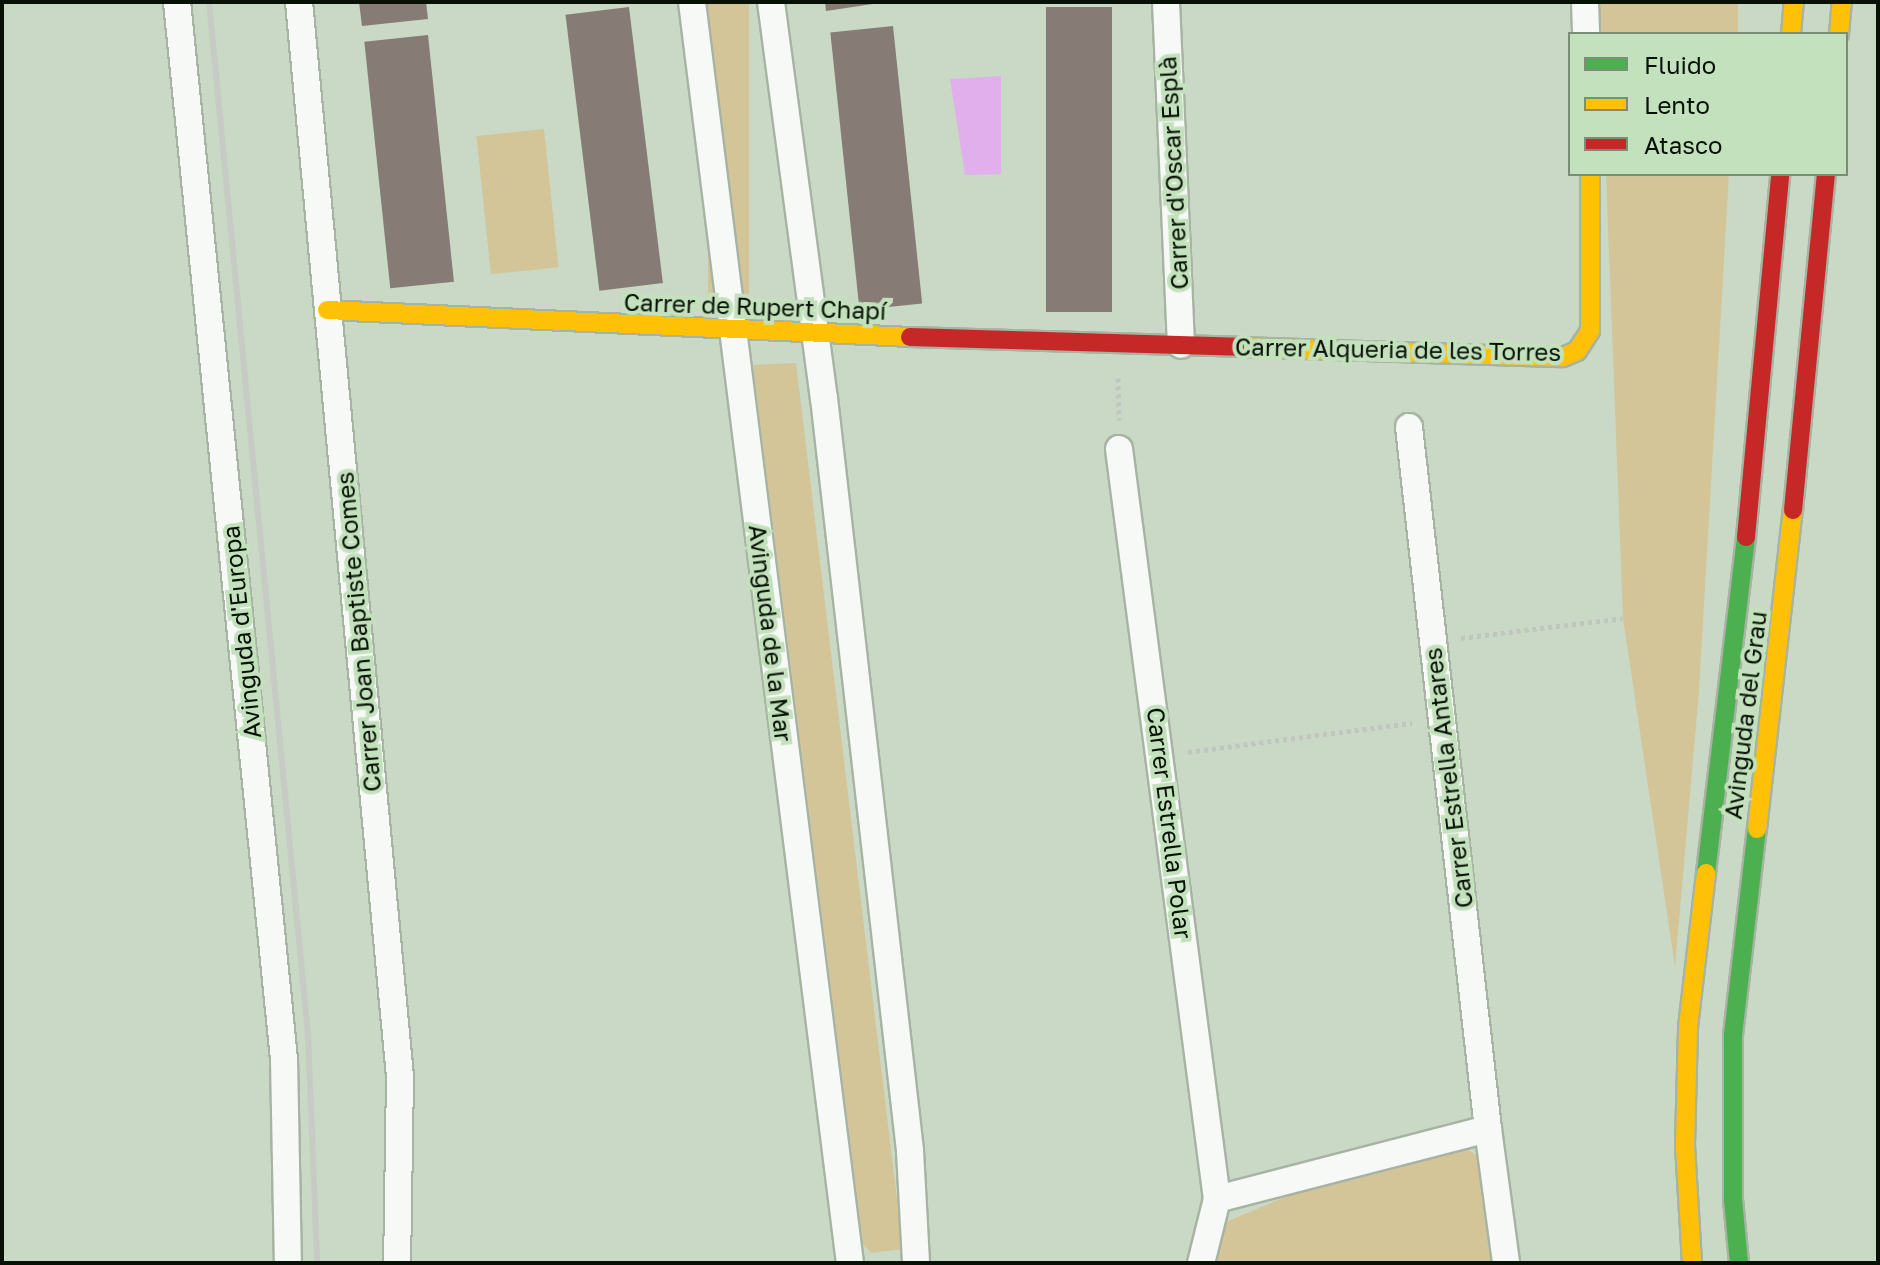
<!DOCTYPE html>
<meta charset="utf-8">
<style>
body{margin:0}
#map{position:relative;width:1880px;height:1265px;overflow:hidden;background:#c9d9c5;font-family:"Golos Text",sans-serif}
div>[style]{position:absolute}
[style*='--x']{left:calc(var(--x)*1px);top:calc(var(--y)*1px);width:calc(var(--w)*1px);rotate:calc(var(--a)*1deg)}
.green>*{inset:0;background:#d4c598;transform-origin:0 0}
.water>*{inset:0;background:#e0afec}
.building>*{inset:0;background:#867c75;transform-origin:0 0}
.path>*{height:5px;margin-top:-2.5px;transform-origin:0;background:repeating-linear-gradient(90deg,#c1c5c1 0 4px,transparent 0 8px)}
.roads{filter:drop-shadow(2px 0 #a7b3a3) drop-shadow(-2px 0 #a7b3a3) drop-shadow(0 2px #a7b3a3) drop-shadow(0 -2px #a7b3a3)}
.street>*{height:26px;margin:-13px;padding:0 13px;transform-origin:13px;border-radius:13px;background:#f7f9f6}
.fast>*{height:18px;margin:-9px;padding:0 9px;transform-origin:9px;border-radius:9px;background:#4caf50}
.slow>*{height:18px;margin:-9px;padding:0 9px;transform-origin:9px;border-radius:9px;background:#ffc107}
.jam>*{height:18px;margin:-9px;padding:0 9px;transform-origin:9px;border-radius:9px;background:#c62828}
.rail>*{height:6px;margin:-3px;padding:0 3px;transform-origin:3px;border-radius:3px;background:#c6cbc4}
span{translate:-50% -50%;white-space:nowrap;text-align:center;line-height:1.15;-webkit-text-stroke:8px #c4e1bd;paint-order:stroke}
.street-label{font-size:24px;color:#081106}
.frame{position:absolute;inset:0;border:4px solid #081106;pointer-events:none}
.legend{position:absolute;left:1568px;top:32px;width:280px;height:144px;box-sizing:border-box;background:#c4e1bd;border:2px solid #798e74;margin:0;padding:10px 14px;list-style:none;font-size:24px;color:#081106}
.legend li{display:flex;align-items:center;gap:16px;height:40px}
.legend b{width:40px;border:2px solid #798e74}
</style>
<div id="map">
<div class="green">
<div style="left:708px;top:2px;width:41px;height:301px"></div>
<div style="left:1600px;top:2px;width:138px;height:32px"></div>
<div style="left:544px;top:129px;width:139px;height:68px;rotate:84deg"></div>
<div style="clip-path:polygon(1606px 174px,1729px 174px,1699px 691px,1675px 967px,1623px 618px)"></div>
<div style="clip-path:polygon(796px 363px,903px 1249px,871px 1253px,863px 1244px,753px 365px)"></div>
<div style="clip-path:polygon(1466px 1149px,1482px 1158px,1497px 1263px,1217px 1263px,1221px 1224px,1297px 1192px)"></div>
</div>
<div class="water">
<div style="clip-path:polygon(1001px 76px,1001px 174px,965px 175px,950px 79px)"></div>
</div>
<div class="building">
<div style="clip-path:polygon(359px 2px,426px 2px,428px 19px,362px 26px)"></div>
<div style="clip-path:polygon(825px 2px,873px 2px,873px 4px,826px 11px)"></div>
<div style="left:629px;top:7px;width:278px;height:64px;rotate:83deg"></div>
<div style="left:1046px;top:7px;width:66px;height:305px"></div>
<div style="left:893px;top:26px;width:279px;height:63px;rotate:84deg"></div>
<div style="left:428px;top:35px;width:248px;height:64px;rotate:84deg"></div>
</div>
<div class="path">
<div style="--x:1118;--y:378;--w:42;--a:88.6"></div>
<div style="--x:1461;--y:638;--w:163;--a:-7"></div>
<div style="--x:1188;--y:752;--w:226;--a:-7.4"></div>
</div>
<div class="roads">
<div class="street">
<div style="--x:177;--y:2;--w:1062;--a:84.22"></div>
<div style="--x:284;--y:1059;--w:204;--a:88.9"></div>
<div style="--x:299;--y:2;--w:1080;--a:84.63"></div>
<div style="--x:400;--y:1077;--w:186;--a:90.9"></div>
<div style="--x:692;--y:2;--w:1271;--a:82.86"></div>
<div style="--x:771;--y:2;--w:400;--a:82.4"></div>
<div style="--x:824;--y:398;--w:758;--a:83.48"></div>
<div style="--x:910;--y:1151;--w:112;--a:86.9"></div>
<div style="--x:1166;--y:2;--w:343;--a:87.5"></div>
<div style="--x:1585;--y:2;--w:32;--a:88"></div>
<div style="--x:1409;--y:427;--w:706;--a:83.58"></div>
<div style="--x:1119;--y:449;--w:756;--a:82.56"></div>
<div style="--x:1217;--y:1199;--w:66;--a:104"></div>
<div style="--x:1217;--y:1199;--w:280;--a:-14.5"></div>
<div style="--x:1488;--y:1129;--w:135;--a:82.3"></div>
</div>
<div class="fast">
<div style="--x:1706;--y:873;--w:338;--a:-83.2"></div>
<div style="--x:1739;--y:1263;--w:64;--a:-95.4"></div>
<div style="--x:1733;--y:1199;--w:164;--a:-90"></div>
<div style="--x:1733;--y:1035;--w:207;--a:-83.4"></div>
</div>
<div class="slow">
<div style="--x:1791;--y:34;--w:32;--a:-85"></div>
<div style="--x:1839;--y:34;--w:32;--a:-85"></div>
<div style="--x:327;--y:310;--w:584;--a:2.65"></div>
<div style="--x:1238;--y:347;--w:325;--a:1.8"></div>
<div style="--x:1563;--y:357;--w:15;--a:-23"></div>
<div style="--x:1577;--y:351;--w:24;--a:-57"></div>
<div style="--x:1590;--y:331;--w:157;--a:-90"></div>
<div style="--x:1757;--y:829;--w:321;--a:-83.6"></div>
<div style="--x:1692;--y:1263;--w:119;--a:-93.4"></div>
<div style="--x:1685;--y:1144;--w:117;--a:-88.5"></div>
<div style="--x:1688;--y:1027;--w:155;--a:-83.3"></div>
</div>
<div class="jam">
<div style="--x:910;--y:337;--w:328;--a:1.7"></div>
<div style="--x:1793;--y:510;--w:338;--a:-84.4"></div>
<div style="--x:1746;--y:537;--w:365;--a:-84.6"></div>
</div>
</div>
<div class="rail">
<div style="--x:209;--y:2;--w:1037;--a:84.52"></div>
<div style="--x:308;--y:1034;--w:229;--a:87.7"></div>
</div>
<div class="street-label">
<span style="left:1173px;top:173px;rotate:-93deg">Carrer d'Oscar Esplà</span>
<span style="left:755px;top:306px;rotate:2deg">Carrer de Rupert Chapí</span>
<span style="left:1398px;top:349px;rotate:1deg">Carrer Alqueria de les Torres</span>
<span style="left:241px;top:632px;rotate:-96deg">Avinguda d'Europa</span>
<span style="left:358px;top:632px;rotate:-95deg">Carrer Joan Baptiste Comes</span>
<span style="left:771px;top:633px;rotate:83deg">Avinguda de la Mar</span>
<span style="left:1745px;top:715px;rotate:-83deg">Avinguda del Grau</span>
<span style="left:1448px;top:778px;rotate:-97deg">Carrer Estrella Antares</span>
<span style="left:1170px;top:823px;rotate:83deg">Carrer Estrella Polar</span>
</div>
<div class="frame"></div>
<ul class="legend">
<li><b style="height:10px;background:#4caf50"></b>Fluido</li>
<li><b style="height:10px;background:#ffc107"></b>Lento</li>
<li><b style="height:10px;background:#c62828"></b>Atasco</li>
</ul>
</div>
